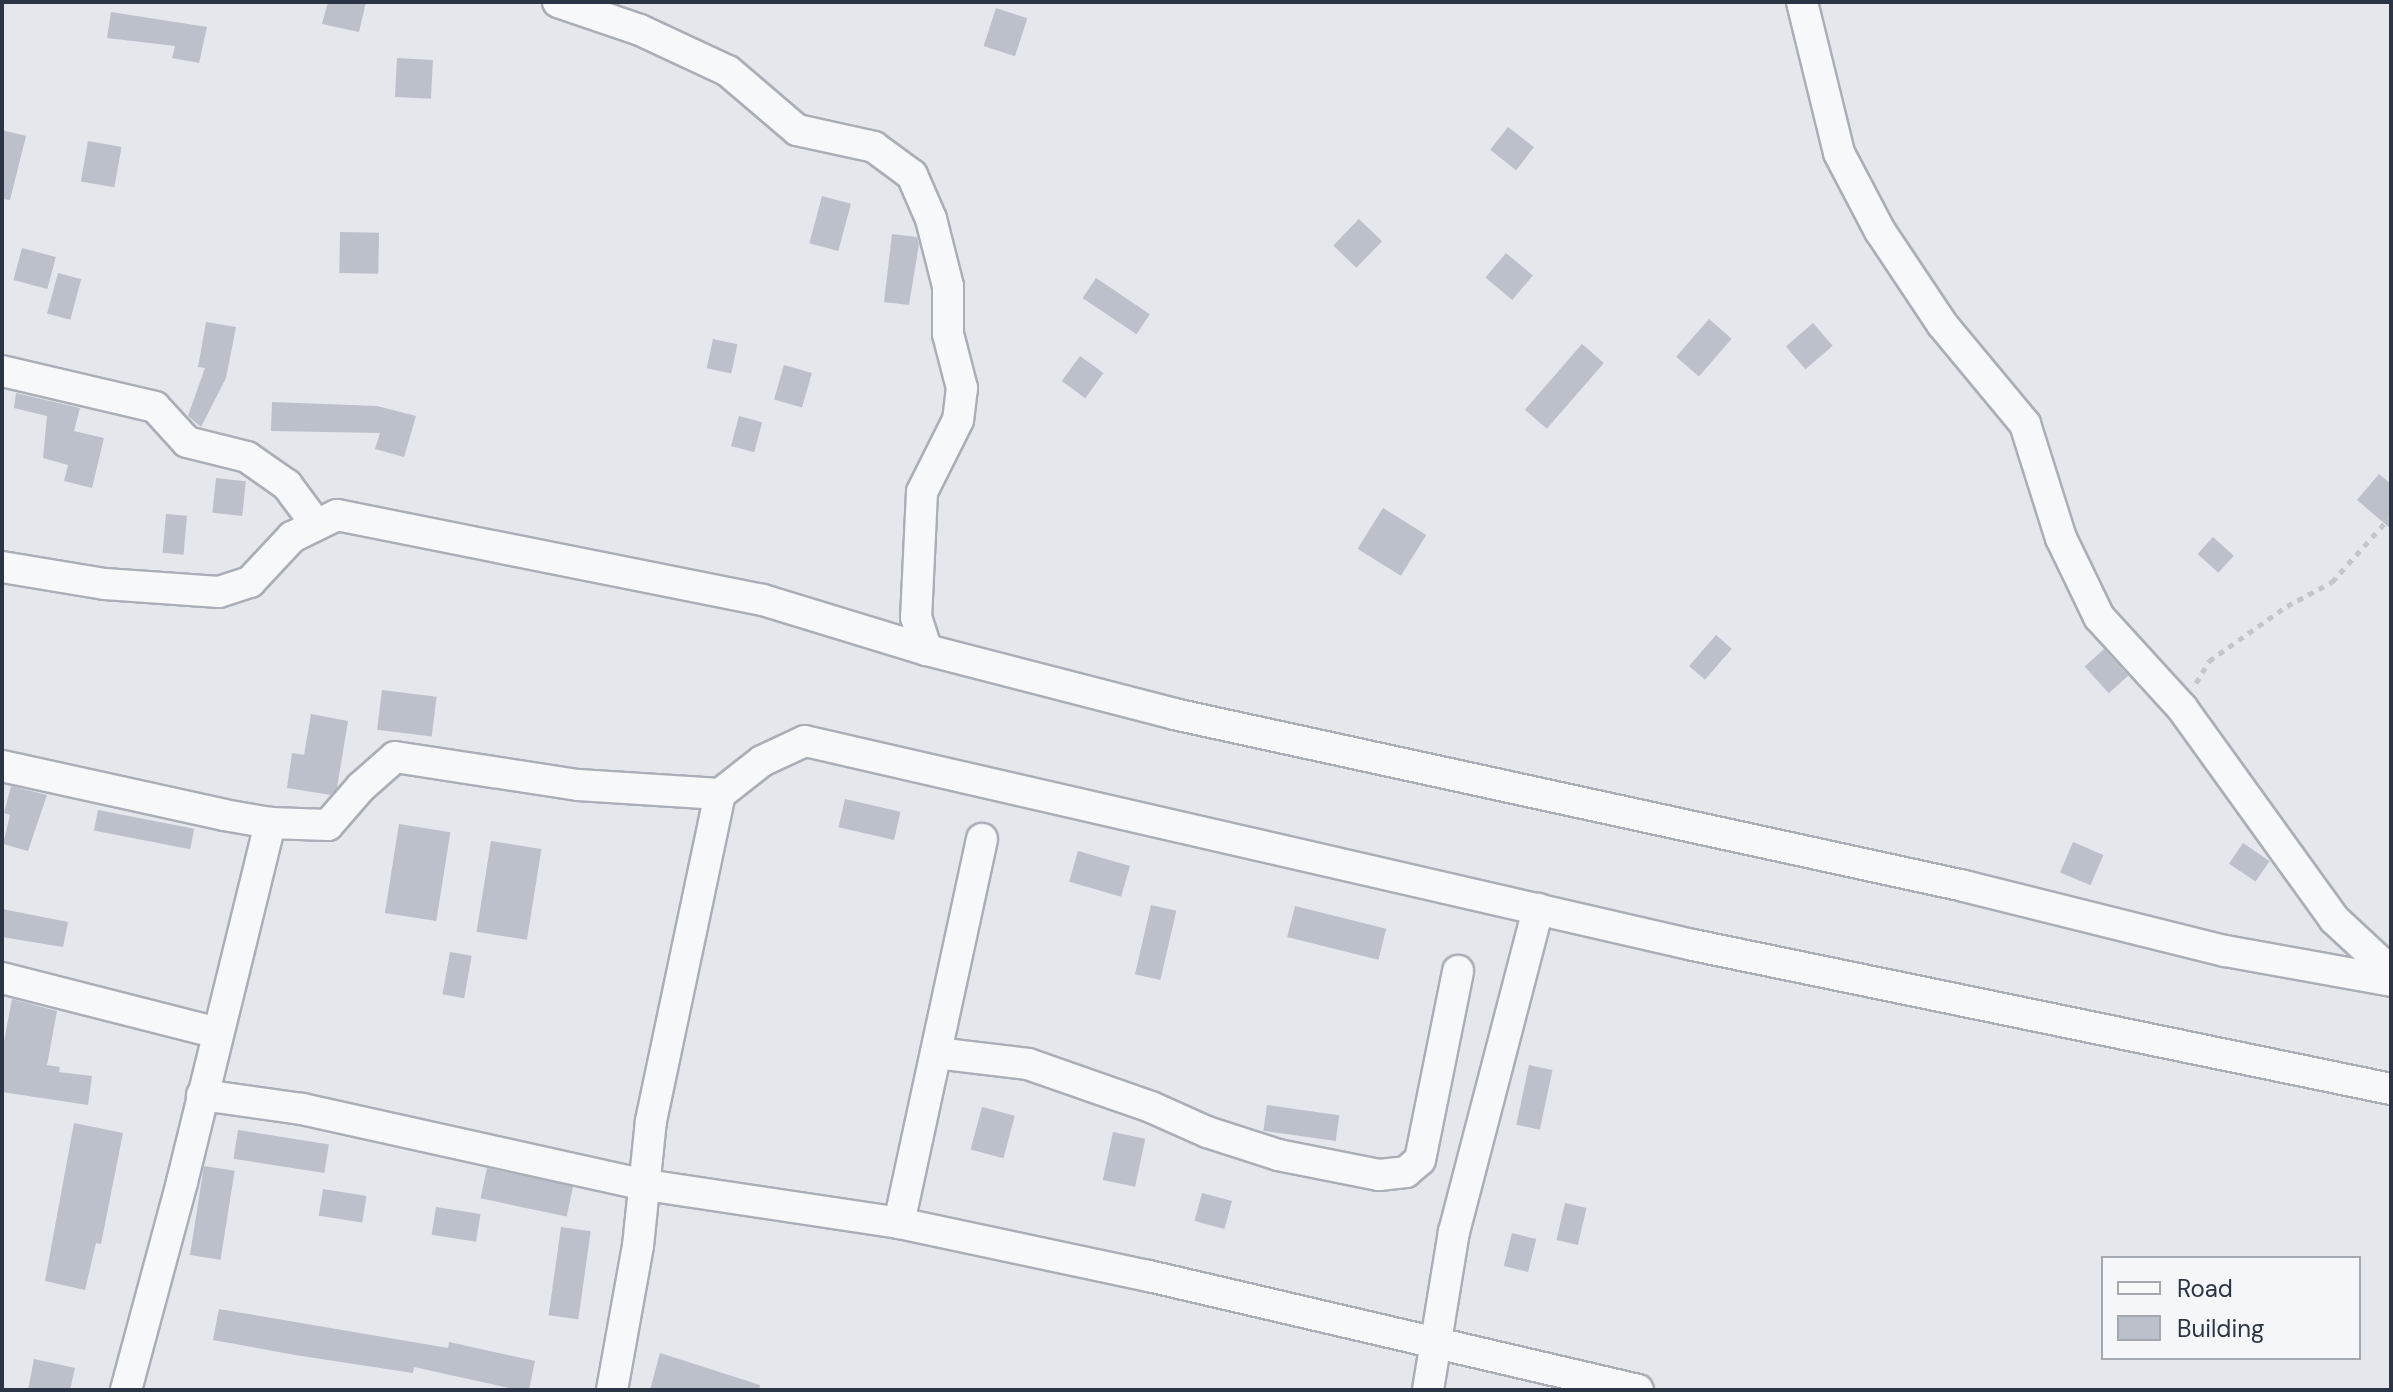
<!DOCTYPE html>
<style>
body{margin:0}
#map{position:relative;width:2393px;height:1392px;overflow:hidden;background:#e4e7ec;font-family:"DM Sans",sans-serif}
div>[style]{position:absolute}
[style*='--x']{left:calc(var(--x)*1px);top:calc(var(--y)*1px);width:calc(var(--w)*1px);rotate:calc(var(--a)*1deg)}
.building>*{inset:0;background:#bbc0ca;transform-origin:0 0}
.path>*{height:5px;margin-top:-2.5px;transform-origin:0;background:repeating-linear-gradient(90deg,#c2c5cb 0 6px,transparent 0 12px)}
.roads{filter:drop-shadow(2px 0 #a9aeb7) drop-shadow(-2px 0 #a9aeb7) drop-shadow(0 2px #a9aeb7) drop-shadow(0 -2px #a9aeb7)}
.street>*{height:30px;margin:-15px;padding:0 15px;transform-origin:15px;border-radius:15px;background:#f7f8fa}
span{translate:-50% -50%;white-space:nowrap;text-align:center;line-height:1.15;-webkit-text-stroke:6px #f4f6f9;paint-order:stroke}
.frame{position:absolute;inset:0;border:4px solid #2b3445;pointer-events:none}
.legend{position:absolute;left:2101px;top:1256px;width:260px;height:104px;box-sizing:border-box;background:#f4f6f9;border:2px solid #a4a8b1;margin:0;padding:10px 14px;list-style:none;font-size:24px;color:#2b3445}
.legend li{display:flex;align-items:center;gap:16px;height:40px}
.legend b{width:40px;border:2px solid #a4a8b1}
</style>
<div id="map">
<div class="building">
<div style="clip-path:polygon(328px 2px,366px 2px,359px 32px,322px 24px)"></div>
<div style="left:996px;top:8px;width:33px;height:40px;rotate:18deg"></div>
<div style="clip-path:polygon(111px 12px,207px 27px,199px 63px,172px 58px,175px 46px,107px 38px)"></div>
<div style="left:397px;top:58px;width:36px;height:39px;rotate:3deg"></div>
<div style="left:1508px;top:127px;width:33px;height:29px;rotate:38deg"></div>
<div style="clip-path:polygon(2px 130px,26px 136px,10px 200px,2px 199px)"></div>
<div style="left:88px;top:141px;width:34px;height:41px;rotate:10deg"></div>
<div style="left:822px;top:196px;width:30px;height:49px;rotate:15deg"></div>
<div style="left:1359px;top:219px;width:32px;height:37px;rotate:44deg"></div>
<div style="left:340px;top:232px;width:39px;height:41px;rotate:1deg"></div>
<div style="clip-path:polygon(892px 234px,917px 237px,919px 244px,909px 305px,884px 302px)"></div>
<div style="left:22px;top:248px;width:35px;height:33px;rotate:15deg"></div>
<div style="left:1506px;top:253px;width:35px;height:32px;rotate:40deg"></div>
<div style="left:58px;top:273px;width:24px;height:42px;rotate:15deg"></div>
<div style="left:1096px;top:278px;width:65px;height:24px;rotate:34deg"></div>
<div style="left:1709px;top:319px;width:30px;height:50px;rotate:41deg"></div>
<div style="clip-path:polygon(206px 322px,236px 327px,226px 378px,201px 427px,188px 416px,205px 368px,198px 367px)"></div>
<div style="left:1813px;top:323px;width:30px;height:36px;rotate:49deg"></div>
<div style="left:713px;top:339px;width:25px;height:30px;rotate:12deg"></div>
<div style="left:1582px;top:344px;width:29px;height:87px;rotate:41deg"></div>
<div style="left:1080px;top:356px;width:29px;height:31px;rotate:36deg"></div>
<div style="left:784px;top:365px;width:29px;height:36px;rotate:16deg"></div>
<div style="clip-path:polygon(16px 393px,80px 408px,74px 431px,104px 438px,92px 488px,64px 481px,68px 465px,43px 458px,47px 416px,14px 408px)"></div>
<div style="clip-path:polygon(272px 402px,377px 406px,416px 416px,404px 457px,375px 449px,380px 433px,271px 431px)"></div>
<div style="left:739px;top:416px;width:24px;height:31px;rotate:15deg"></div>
<div style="clip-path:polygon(2379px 474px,2391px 484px,2391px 529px,2357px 500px)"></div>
<div style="left:216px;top:478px;width:30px;height:35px;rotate:6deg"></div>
<div style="left:1383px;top:508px;width:51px;height:48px;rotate:32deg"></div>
<div style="left:166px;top:514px;width:21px;height:39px;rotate:5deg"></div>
<div style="left:2213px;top:537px;width:28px;height:23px;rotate:42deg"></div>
<div style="left:1716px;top:635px;width:21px;height:41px;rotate:41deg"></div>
<div style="left:2104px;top:649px;width:36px;height:26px;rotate:48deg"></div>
<div style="left:382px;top:690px;width:55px;height:40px;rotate:7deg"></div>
<div style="clip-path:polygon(311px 714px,348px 721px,337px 788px,331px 795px,287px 788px,292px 753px,304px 755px)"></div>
<div style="clip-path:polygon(11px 786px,47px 795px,28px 851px,3px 844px,10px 815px,4px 813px)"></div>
<div style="left:845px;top:799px;width:57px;height:29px;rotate:13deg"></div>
<div style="left:98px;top:810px;width:98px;height:21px;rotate:11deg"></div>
<div style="left:399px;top:824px;width:52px;height:90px;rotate:9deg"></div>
<div style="left:491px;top:841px;width:51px;height:92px;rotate:9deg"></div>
<div style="left:2073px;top:842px;width:33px;height:33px;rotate:23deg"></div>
<div style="left:2243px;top:843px;width:32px;height:25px;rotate:34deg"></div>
<div style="left:1078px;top:851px;width:54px;height:32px;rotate:16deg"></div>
<div style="left:1151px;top:905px;width:26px;height:71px;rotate:13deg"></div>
<div style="left:1295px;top:906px;width:94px;height:32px;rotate:14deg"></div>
<div style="clip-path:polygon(2px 909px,68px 922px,63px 947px,2px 937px)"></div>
<div style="left:450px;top:952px;width:22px;height:43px;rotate:10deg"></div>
<div style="clip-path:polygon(12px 999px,57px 1011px,47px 1065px,60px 1067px,59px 1072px,92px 1076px,88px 1105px,2px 1092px,2px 1052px)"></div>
<div style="left:1529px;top:1065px;width:24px;height:61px;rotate:12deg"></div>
<div style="left:1267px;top:1105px;width:73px;height:26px;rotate:8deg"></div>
<div style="left:982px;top:1107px;width:34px;height:44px;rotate:15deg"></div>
<div style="clip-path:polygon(74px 1123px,123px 1133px,101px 1244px,96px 1243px,85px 1290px,45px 1281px)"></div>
<div style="left:238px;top:1130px;width:92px;height:29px;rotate:9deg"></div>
<div style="left:1113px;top:1132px;width:33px;height:49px;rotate:12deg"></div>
<div style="left:204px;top:1166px;width:31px;height:90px;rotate:9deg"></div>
<div style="left:487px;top:1168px;width:88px;height:31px;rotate:12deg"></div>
<div style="left:323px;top:1189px;width:44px;height:27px;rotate:9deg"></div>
<div style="left:1202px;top:1193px;width:31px;height:29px;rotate:15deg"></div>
<div style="left:1565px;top:1203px;width:22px;height:38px;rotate:13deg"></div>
<div style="left:436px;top:1207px;width:45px;height:28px;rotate:9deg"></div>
<div style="left:561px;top:1227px;width:30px;height:89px;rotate:8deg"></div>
<div style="left:1512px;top:1233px;width:25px;height:34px;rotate:14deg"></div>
<div style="clip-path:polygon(219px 1309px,448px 1348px,449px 1342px,535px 1361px,529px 1390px,518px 1390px,414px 1367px,413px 1373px,295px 1355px,213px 1340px)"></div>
<div style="clip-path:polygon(660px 1353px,760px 1385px,759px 1390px,650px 1390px)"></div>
<div style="clip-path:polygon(34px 1359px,75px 1368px,70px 1390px,28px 1390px)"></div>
</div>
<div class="path">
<div style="--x:2196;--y:683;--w:26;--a:-59"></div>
<div style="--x:2209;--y:661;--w:95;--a:-35.2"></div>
<div style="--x:2287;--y:606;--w:51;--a:-28.1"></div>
<div style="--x:2332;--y:582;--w:89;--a:-48.2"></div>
</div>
<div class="roads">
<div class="street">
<div style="--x:558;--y:2;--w:87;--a:18.9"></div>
<div style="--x:640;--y:30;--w:97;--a:25"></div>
<div style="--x:728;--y:71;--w:91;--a:40.5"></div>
<div style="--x:797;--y:130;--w:79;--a:12.4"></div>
<div style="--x:874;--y:147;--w:47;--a:36.4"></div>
<div style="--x:912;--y:175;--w:48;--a:66.6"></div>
<div style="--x:931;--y:219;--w:69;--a:75.8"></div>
<div style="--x:948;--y:286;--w:48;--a:90"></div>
<div style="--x:948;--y:334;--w:56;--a:75.5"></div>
<div style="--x:962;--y:388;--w:32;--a:97"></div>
<div style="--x:958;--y:420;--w:80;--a:116.6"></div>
<div style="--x:922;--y:492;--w:125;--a:92.7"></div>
<div style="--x:916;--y:617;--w:35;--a:72"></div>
<div style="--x:1802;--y:2;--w:155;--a:76.2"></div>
<div style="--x:1839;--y:153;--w:88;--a:62.3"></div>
<div style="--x:1880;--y:231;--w:112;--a:56.3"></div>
<div style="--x:1942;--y:324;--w:130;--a:50.3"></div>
<div style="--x:2025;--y:424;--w:120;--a:72.5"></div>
<div style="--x:2061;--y:538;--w:88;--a:64.3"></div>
<div style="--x:2099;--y:617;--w:123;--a:47.6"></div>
<div style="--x:2182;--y:708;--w:260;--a:54.2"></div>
<div style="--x:2334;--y:919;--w:78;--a:42.9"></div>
<div style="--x:2;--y:371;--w:157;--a:13.2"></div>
<div style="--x:155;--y:407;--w:47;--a:47.6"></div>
<div style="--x:187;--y:442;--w:62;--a:14"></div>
<div style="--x:247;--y:457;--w:49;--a:35"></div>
<div style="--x:287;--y:485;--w:49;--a:53.4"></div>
<div style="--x:2;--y:567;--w:104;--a:9.4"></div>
<div style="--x:105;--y:584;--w:114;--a:4"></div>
<div style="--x:219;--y:592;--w:33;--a:-18"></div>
<div style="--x:250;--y:582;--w:62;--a:-47"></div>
<div style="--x:292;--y:537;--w:50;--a:-26.1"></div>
<div style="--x:337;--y:515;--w:434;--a:11.3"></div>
<div style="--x:763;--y:600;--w:171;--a:17"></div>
<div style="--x:927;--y:650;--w:255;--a:14.5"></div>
<div style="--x:1174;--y:714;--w:809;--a:12.28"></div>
<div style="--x:1964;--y:886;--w:269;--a:14"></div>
<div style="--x:2225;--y:951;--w:169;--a:10.2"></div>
<div style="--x:2;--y:766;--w:227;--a:12.4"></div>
<div style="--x:224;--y:815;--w:47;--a:9.9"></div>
<div style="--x:270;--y:823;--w:58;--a:2"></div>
<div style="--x:328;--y:825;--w:50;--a:-49"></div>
<div style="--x:361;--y:787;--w:45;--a:-41.4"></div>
<div style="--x:395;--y:757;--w:185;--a:8.7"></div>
<div style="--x:578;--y:785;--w:142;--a:3.6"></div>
<div style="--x:720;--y:794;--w:53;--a:-38.2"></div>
<div style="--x:762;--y:761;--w:47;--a:-24.9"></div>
<div style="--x:805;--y:741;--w:911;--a:12.94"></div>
<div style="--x:1693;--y:945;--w:713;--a:11.66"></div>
<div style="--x:2;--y:978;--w:222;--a:14.3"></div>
<div style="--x:936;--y:1053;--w:93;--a:6.8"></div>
<div style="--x:1028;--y:1064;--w:130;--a:19.3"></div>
<div style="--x:1151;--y:1107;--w:61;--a:24.1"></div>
<div style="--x:1207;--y:1132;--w:75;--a:17.9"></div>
<div style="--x:1278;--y:1155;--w:103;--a:11.2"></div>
<div style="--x:1379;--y:1175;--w:27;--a:-6"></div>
<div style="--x:1406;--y:1172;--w:18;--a:-41"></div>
<div style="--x:1420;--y:1160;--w:193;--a:-78.6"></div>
<div style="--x:202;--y:1095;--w:101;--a:8"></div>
<div style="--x:302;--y:1109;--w:352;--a:12.5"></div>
<div style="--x:646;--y:1185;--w:256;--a:8.5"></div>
<div style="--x:899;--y:1223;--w:256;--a:12"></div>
<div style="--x:1149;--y:1276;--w:502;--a:13.12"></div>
<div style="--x:899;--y:1223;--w:393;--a:-77.8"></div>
<div style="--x:126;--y:1390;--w:215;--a:-74.9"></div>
<div style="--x:182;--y:1182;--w:370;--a:-76.2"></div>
<div style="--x:612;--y:1390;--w:146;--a:-79.8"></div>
<div style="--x:638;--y:1246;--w:126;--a:-84.1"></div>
<div style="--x:651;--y:1121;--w:334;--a:-78.1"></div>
<div style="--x:1428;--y:1390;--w:160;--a:-80.7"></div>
<div style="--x:1454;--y:1232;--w:334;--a:-75.4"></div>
</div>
</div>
<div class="frame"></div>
<ul class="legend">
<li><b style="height:10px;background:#f7f8fa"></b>Road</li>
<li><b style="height:22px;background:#bbc0ca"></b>Building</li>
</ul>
</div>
